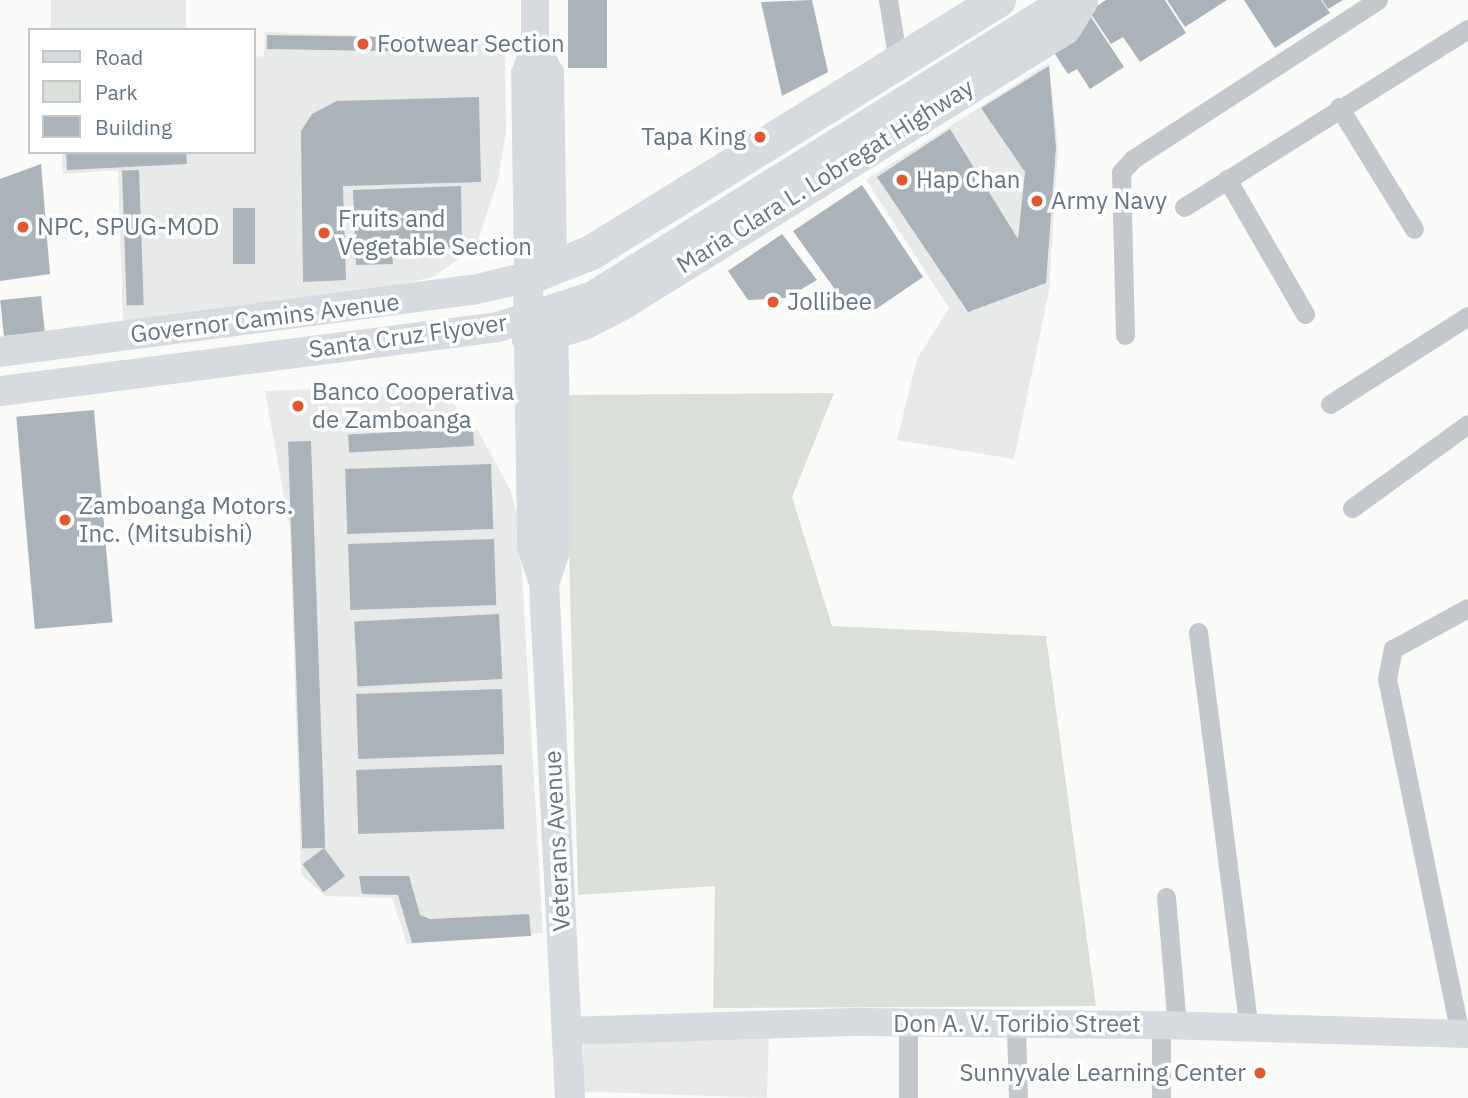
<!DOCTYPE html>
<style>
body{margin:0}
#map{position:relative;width:1468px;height:1098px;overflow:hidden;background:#fafaf8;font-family:"IBM Plex Sans",sans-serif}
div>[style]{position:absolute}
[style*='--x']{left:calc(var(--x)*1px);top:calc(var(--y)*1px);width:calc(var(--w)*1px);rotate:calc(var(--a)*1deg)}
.built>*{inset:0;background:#e8e9e9;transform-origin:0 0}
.green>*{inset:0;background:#dadfd7}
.building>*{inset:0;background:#aab3b9;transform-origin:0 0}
.street>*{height:19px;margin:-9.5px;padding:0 9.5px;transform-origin:9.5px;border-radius:9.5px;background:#c3c8cc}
.secondary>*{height:28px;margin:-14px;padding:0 14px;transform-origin:14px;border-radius:14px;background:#d6dbdf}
.primary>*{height:30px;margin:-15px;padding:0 15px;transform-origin:15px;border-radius:15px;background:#d6dbdf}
.highway>*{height:35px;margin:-17.5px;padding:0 17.5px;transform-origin:17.5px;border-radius:17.5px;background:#d6dbdf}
.dots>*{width:19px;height:19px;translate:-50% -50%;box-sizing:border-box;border:4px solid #fff;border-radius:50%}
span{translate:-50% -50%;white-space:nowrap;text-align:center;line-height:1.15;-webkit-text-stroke:7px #fff;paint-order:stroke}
.poi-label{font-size:24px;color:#657683}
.left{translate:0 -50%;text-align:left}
.right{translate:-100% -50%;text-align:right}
.street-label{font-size:24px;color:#657683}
.legend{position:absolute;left:28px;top:28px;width:228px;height:126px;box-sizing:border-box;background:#fff;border:2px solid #c1c8cd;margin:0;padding:9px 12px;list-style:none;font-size:21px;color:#657683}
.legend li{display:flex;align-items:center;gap:14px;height:35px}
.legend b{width:35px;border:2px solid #c1c8cd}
</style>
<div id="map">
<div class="built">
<div style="left:51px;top:0;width:135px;height:30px"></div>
<div style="clip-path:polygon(265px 32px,505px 41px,506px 131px,498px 180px,476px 246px,435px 276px,386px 289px,123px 324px,118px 170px,63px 174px,62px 152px,254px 152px,254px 57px,264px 56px)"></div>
<div style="clip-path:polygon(1049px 63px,1058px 147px,1049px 291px,1014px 459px,897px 440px,917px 359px,949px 308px,866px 180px)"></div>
<div style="clip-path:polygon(418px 385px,450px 401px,478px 430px,511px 492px,519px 523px,543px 933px,407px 944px,392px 898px,325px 896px,301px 874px,290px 531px,265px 391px)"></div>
<div style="left:769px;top:1036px;width:62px;height:185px;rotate:92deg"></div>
</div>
<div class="green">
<div style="clip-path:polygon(834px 393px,792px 497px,832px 626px,1046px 636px,1096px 1006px,713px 1008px,715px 886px,578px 895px,565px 395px)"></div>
</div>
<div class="building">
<div style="left:568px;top:0;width:39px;height:68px"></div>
<div style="clip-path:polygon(812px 0,828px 72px,782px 96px,761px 2px)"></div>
<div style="clip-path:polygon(1106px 0,1165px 0,1186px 33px,1140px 62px,1123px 37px,1111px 44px,1089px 11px)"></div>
<div style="clip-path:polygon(1167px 0,1227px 0,1185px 27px)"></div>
<div style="clip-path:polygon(1244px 0,1321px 0,1330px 13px,1275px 48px)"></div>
<div style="clip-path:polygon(1322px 0,1343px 0,1328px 9px)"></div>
<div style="clip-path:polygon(1089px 14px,1124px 67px,1090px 89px,1077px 69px,1068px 74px,1047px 42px)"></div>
<div style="left:267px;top:35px;width:191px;height:14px;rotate:1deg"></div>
<div style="clip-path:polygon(1049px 66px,1056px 147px,1046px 283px,968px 312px,877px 177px,950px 129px,1018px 239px,1025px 172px,981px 108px)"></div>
<div style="clip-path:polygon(479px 97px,481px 182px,343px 186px,346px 280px,303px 282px,301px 131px,312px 114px,337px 101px)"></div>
<div style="clip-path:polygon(66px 152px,186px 152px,187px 164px,67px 170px)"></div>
<div style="clip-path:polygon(41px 164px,50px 274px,0 281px,0 179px)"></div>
<div style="left:139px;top:170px;width:135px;height:17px;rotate:88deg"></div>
<div style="clip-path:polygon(862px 185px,923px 277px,876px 309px,849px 309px,793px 231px)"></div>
<div style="clip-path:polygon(461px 186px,462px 247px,392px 248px,393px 264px,356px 265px,353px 190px)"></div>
<div style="left:233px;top:208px;width:22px;height:56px"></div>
<div style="clip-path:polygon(782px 234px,817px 280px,786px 298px,748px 300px,728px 271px)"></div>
<div style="left:41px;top:296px;width:36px;height:41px;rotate:84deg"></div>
<div style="left:94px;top:410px;width:213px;height:78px;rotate:85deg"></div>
<div style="left:473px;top:428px;width:18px;height:125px;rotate:87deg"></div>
<div style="left:311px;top:441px;width:407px;height:23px;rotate:88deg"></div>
<div style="left:491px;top:464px;width:65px;height:146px;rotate:88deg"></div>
<div style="left:494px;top:539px;width:66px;height:146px;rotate:88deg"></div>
<div style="left:499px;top:614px;width:65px;height:145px;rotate:87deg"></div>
<div style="left:502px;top:689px;width:65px;height:146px;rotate:88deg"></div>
<div style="left:502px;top:765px;width:64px;height:146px;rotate:88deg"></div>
<div style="left:324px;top:848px;width:35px;height:27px;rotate:53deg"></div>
<div style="clip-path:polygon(359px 876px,409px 876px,420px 915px,430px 919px,529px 914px,531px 936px,412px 943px,398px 895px,362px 894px)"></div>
</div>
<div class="street">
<div style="--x:888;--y:0;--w:63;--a:80.8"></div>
<div style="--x:1339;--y:107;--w:143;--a:58.4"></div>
<div style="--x:1227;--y:179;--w:156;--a:60"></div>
<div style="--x:1184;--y:207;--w:335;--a:-32.1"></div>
<div style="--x:1125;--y:335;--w:163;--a:-91.4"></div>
<div style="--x:1121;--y:172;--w:18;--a:-47"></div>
<div style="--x:1133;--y:159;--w:292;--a:-33"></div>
<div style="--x:1330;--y:404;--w:164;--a:-32.5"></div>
<div style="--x:1352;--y:508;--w:143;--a:-35.9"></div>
<div style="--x:1198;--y:632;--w:400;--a:82.7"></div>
<div style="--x:1166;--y:897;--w:128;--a:85.1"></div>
<div style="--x:908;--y:1023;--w:75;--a:90"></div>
<div style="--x:1016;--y:1024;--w:74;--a:88.5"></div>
<div style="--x:1161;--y:1025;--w:73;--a:90"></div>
<div style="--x:1460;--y:1034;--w:362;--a:-101.6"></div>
<div style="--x:1387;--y:679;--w:31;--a:-79"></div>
<div style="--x:1393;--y:649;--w:85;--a:-28.7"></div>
</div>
<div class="secondary">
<div style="--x:535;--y:47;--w:30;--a:60"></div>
<div style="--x:550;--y:73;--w:196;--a:89.1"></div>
<div style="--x:528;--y:277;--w:203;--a:-90.8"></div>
<div style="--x:525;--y:74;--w:29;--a:-70"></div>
<div style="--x:535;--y:47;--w:47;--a:-90"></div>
<div style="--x:566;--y:1031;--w:294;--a:-1.8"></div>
<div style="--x:860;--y:1022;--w:301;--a:0.6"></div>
<div style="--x:1161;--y:1025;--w:307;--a:1.7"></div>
</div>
<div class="primary">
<div style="--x:0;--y:352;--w:477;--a:-7.5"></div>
<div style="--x:473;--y:290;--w:57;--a:-13.3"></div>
<div style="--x:528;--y:277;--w:269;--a:89.1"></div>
<div style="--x:532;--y:546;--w:39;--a:72"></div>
<div style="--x:544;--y:583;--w:516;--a:87.11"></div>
<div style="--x:0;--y:391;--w:502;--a:-7.32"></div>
<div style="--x:498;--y:327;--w:100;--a:-18.1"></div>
<div style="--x:593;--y:296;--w:558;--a:-32.04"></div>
<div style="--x:544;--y:583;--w:39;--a:-71"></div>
<div style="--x:557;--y:546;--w:237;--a:-91"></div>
</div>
<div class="highway">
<div style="--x:528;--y:277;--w:68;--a:-21.6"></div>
<div style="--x:591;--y:252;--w:479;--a:-31.8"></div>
<div style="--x:529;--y:339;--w:57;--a:-17.5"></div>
<div style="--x:583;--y:322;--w:42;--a:-27.2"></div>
<div style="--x:620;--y:303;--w:523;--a:-31.87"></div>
<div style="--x:1064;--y:27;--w:31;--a:-59"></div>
</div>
<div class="dots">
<div style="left:363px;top:44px;background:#e4572e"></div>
<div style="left:760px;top:137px;background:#e4572e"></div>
<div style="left:902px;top:180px;background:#e4572e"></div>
<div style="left:1037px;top:201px;background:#e4572e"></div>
<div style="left:23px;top:227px;background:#e4572e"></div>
<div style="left:324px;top:233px;background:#e4572e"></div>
<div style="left:773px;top:302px;background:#e4572e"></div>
<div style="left:298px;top:406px;background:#e4572e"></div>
<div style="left:65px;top:520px;background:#e4572e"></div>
<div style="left:1260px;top:1073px;background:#e4572e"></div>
</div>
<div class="poi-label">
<span class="left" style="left:377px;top:44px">Footwear Section</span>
<span class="right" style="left:746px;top:137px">Tapa King</span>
<span class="left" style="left:916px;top:180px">Hap Chan</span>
<span class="left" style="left:1051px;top:201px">Army Navy</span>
<span class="left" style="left:338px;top:233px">Fruits and<br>Vegetable Section</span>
<span class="left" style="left:37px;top:227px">NPC, SPUG-MOD</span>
<span class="left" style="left:787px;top:302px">Jollibee</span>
<span class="left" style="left:312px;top:406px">Banco Cooperativa<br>de Zamboanga</span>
<span class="left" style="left:79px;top:520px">Zamboanga Motors.<br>Inc. (Mitsubishi)</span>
<span class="right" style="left:1246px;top:1073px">Sunnyvale Learning Center</span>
</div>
<div class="street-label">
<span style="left:825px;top:176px;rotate:-32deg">Maria Clara L. Lobregat Highway</span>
<span style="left:265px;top:318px;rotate:-7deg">Governor Camins Avenue</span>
<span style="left:408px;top:336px;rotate:-8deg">Santa Cruz Flyover</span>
<span style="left:557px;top:841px;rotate:-93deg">Veterans Avenue</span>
<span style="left:1017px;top:1024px">Don A. V. Toribio Street</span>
</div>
<ul class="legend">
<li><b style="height:9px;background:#d6dbdf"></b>Road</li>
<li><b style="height:19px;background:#dadfd7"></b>Park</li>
<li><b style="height:19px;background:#aab3b9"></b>Building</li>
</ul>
</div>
